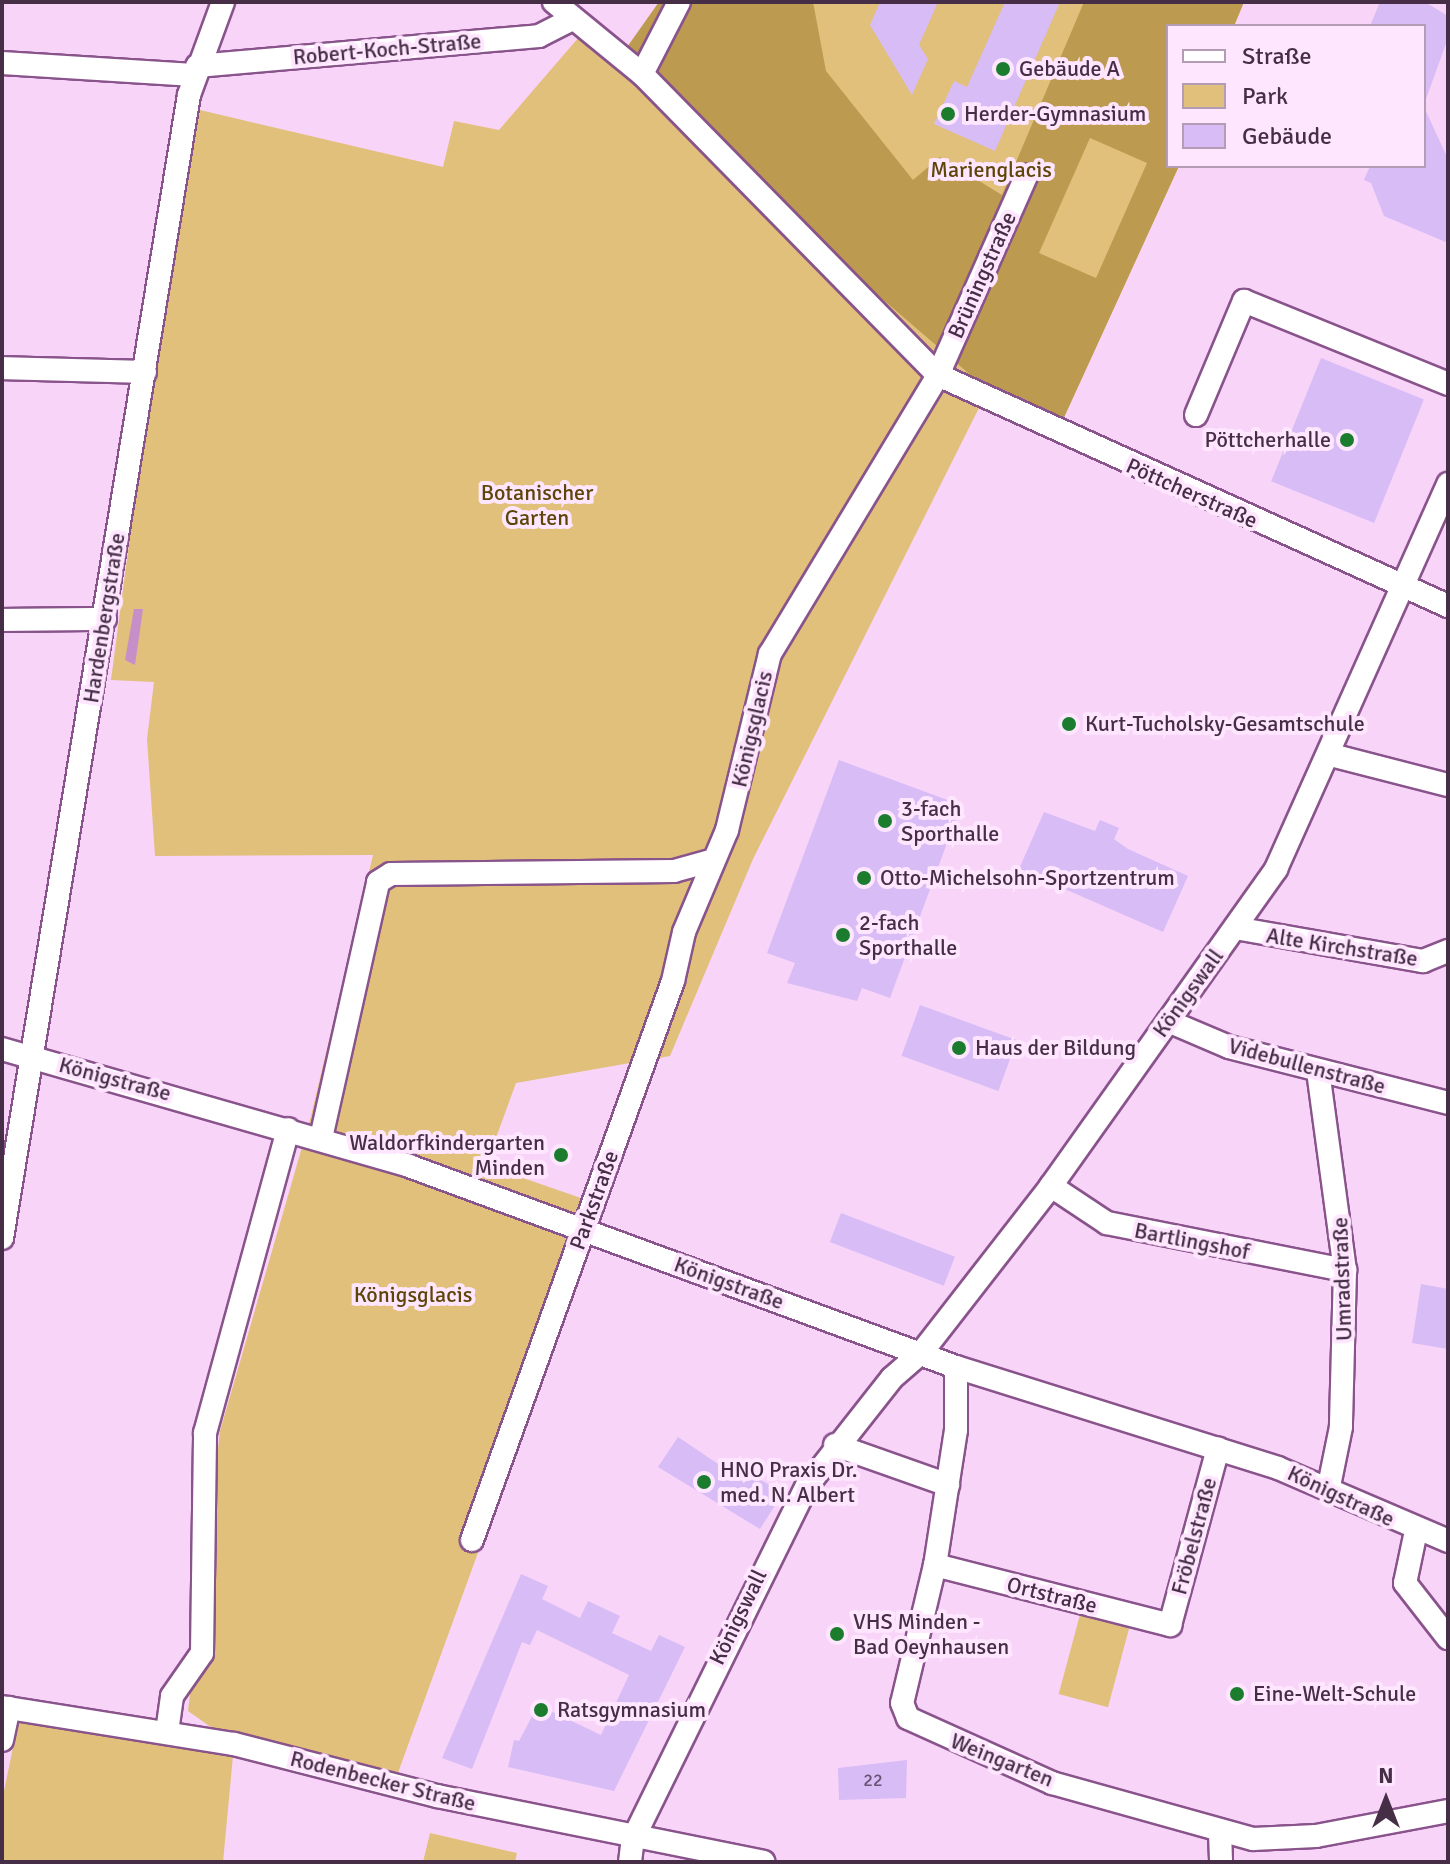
<!DOCTYPE html>
<meta charset="utf-8">
<style>
body{margin:0}
#map{position:relative;width:1450px;height:1864px;overflow:hidden;background:#f9d4f9;font-family:Signika,sans-serif}
div>[style]{position:absolute}
[style*='--x']{left:calc(var(--x)*1px);top:calc(var(--y)*1px);width:calc(var(--w)*1px);rotate:calc(var(--a)*1deg)}
.green>*{inset:0;background:#e0c07b;transform-origin:0 0}
.forest>*{inset:0;background:#bc9a4f}
.water>*{inset:0;background:#c78fc8}
.building>*{inset:0;background:#d7bcf6;transform-origin:0 0}
.roads{filter:drop-shadow(2px 0 #89538b) drop-shadow(-2px 0 #89538b) drop-shadow(0 2px #89538b) drop-shadow(0 -2px #89538b)}
.minor>*{height:22px;margin:-11px;padding:0 11px;transform-origin:11px;border-radius:11px;background:#fff}
.dots>*{width:22px;height:22px;translate:-50% -50%;box-sizing:border-box;border:4px solid #ffe6ff;border-radius:50%}
span{translate:-50% -50%;white-space:nowrap;text-align:center;line-height:1.15;-webkit-text-stroke:8px #ffe6ff;paint-order:stroke}
.number-label{font-size:18px;color:#6a5273}
.number-label span{-webkit-text-stroke-width:0}
.street-label{font-size:22px;color:#462e47}
.poi-label{font-size:22px;color:#462e47}
.left{translate:0 -50%;text-align:left}
.right{translate:-100% -50%;text-align:right}
.park-label{font-size:22px;color:#5c4507}
.frame{position:absolute;inset:0;border:4px solid #462e47;pointer-events:none}
.legend{position:absolute;left:1166px;top:24px;width:260px;height:144px;box-sizing:border-box;background:#ffe6ff;border:2px solid #b59cb5;margin:0;padding:10px 14px;list-style:none;font-size:24px;color:#462e47}
.legend li{display:flex;align-items:center;gap:16px;height:40px}
.legend b{width:40px;border:2px solid #b59cb5}
.north{position:absolute;left:1346px;top:1760px;width:80px;height:80px;-webkit-text-stroke:6px #ffe6ff;paint-order:stroke;rotate:0deg;font-size:22px;font-weight:700;line-height:32px;text-align:center;color:#462e47}
.north::after{content:'';display:block;margin:auto;width:28px;height:36px;background:#462e47;clip-path:polygon(50% 0,100% 100%,50% 72%,0 100%)}
</style>
<div id="map">
<div class="green">
<div style="clip-path:polygon(659px 2px,1244px 2px,1234px 26px,1168px 26px,1168px 166px,1179px 166px,1061px 424px,988px 390px,753px 859px,670px 1056px,516px 1083px,486px 1165px,604px 1206px,395px 1781px,234px 1745px,223px 1862px,2px 1862px,2px 1801px,19px 1718px,232px 1742px,188px 1711px,220px 1431px,311px 1116px,373px 855px,155px 856px,147px 739px,154px 682px,111px 680px,148px 400px,200px 110px,443px 167px,454px 121px,499px 130px,579px 37px,614px 66px)"></div>
<div style="left:1082px;top:1607px;width:51px;height:90px;rotate:15deg"></div>
<div style="clip-path:polygon(430px 1833px,517px 1853px,515px 1862px,423px 1862px)"></div>
</div>
<div class="forest">
<div style="clip-path:polygon(evenodd,659px 2px,813px 2px,826px 71px,913px 180px,940px 157px,1002px 195px,1084px 2px,1244px 2px,1234px 26px,1168px 26px,1168px 166px,1179px 166px,1061px 424px,988px 390px,613px 67px,659px 2px,1090px 138px,1147px 163px,1096px 278px,1039px 253px,1090px 138px)"></div>
</div>
<div class="water">
<div style="clip-path:polygon(134px 609px,143px 609px,135px 665px,125px 660px)"></div>
</div>
<div class="building">
<div style="clip-path:polygon(880px 2px,938px 2px,919px 45px,928px 59px,912px 95px,870px 25px)"></div>
<div style="clip-path:polygon(1005px 2px,1060px 2px,995px 151px,934px 124px,954px 81px,967px 87px)"></div>
<div style="clip-path:polygon(1380px 2px,1425px 2px,1448px 16px,1448px 38px,1426px 99px,1424px 26px,1370px 26px)"></div>
<div style="clip-path:polygon(1424px 107px,1448px 159px,1448px 243px,1384px 216px,1371px 183px,1364px 180px,1370px 166px,1424px 166px)"></div>
<div style="left:1321px;top:358px;width:111px;height:133px;rotate:22deg"></div>
<div style="clip-path:polygon(839px 760px,961px 805px,890px 998px,862px 988px,857px 1001px,787px 983px,795px 963px,767px 953px)"></div>
<div style="clip-path:polygon(1044px 812px,1095px 831px,1100px 820px,1119px 828px,1114px 839px,1128px 849px,1188px 876px,1163px 932px,1019px 869px)"></div>
<div style="left:920px;top:1005px;width:103px;height:54px;rotate:20deg"></div>
<div style="left:841px;top:1213px;width:122px;height:31px;rotate:21deg"></div>
<div style="clip-path:polygon(1421px 1284px,1448px 1289px,1448px 1349px,1412px 1343px)"></div>
<div style="clip-path:polygon(678px 1437px,739px 1478px,744px 1470px,783px 1493px,760px 1529px,658px 1467px)"></div>
<div style="clip-path:polygon(521px 1574px,548px 1586px,542px 1599px,580px 1618px,588px 1601px,620px 1616px,612px 1633px,651px 1651px,659px 1635px,685px 1647px,614px 1791px,508px 1767px,514px 1740px,519px 1741px,538px 1705px,601px 1735px,629px 1675px,537px 1630px,530px 1645px,522px 1642px,472px 1769px,442px 1758px)"></div>
<div style="clip-path:polygon(907px 1760px,906px 1798px,839px 1800px,838px 1768px)"></div>
</div>
<div class="roads">
<div class="minor">
<div style="--x:554;--y:2;--w:114;--a:39.3"></div>
<div style="--x:642;--y:74;--w:422;--a:45.5"></div>
<div style="--x:938;--y:375;--w:560;--a:24.37"></div>
<div style="--x:2;--y:63;--w:192;--a:3.6"></div>
<div style="--x:197;--y:66;--w:343;--a:-5"></div>
<div style="--x:539;--y:36;--w:38;--a:-27"></div>
<div style="--x:642;--y:74;--w:81;--a:-62.8"></div>
<div style="--x:2;--y:368;--w:143;--a:1.6"></div>
<div style="--x:1196;--y:415;--w:124;--a:-67.2"></div>
<div style="--x:1244;--y:301;--w:220;--a:22.1"></div>
<div style="--x:2;--y:620;--w:103;--a:-0.6"></div>
<div style="--x:1331;--y:755;--w:121;--a:14.4"></div>
<div style="--x:1235;--y:928;--w:191;--a:10"></div>
<div style="--x:1423;--y:961;--w:27;--a:-22"></div>
<div style="--x:1168;--y:1021;--w:66;--a:23.1"></div>
<div style="--x:1229;--y:1047;--w:226;--a:14.3"></div>
<div style="--x:2;--y:1049;--w:423;--a:16"></div>
<div style="--x:409;--y:1166;--w:583;--a:20.18"></div>
<div style="--x:956;--y:1367;--w:337;--a:17.4"></div>
<div style="--x:1278;--y:1468;--w:185;--a:23.2"></div>
<div style="--x:1318;--y:1071;--w:201;--a:82.3"></div>
<div style="--x:1345;--y:1270;--w:157;--a:91.5"></div>
<div style="--x:1341;--y:1427;--w:60;--a:101.5"></div>
<div style="--x:321;--y:1138;--w:262;--a:-77.4"></div>
<div style="--x:378;--y:882;--w:15;--a:-32"></div>
<div style="--x:391;--y:874;--w:283;--a:-0.6"></div>
<div style="--x:674;--y:871;--w:41;--a:-15.4"></div>
<div style="--x:1051;--y:1186;--w:67;--a:33.5"></div>
<div style="--x:1107;--y:1223;--w:243;--a:11.2"></div>
<div style="--x:2;--y:1238;--w:1158;--a:-80.71"></div>
<div style="--x:189;--y:95;--w:99;--a:-69.9"></div>
<div style="--x:956;--y:1367;--w:63;--a:90"></div>
<div style="--x:956;--y:1430;--w:137;--a:98.8"></div>
<div style="--x:935;--y:1565;--w:142;--a:103.4"></div>
<div style="--x:902;--y:1703;--w:16;--a:68"></div>
<div style="--x:908;--y:1718;--w:158;--a:24.3"></div>
<div style="--x:1052;--y:1783;--w:209;--a:15.6"></div>
<div style="--x:1253;--y:1839;--w:63;--a:-2.7"></div>
<div style="--x:1316;--y:1836;--w:134;--a:-10.7"></div>
<div style="--x:835;--y:1445;--w:120;--a:19.5"></div>
<div style="--x:1416;--y:1531;--w:53;--a:101.9"></div>
<div style="--x:1405;--y:1583;--w:70;--a:52"></div>
<div style="--x:472;--y:1540;--w:594;--a:-70.22"></div>
<div style="--x:673;--y:981;--w:50;--a:-77.3"></div>
<div style="--x:684;--y:932;--w:111;--a:-67.1"></div>
<div style="--x:727;--y:830;--w:181;--a:-76.3"></div>
<div style="--x:770;--y:654;--w:326;--a:-58.9"></div>
<div style="--x:938;--y:375;--w:218;--a:-66.1"></div>
<div style="--x:935;--y:1565;--w:243;--a:14.3"></div>
<div style="--x:1170;--y:1625;--w:183;--a:-74.8"></div>
<div style="--x:2;--y:1707;--w:235;--a:9.1"></div>
<div style="--x:234;--y:1744;--w:210;--a:14.4"></div>
<div style="--x:437;--y:1796;--w:333;--a:11.4"></div>
<div style="--x:167;--y:1732;--w:36;--a:-82"></div>
<div style="--x:172;--y:1696;--w:52;--a:-55.1"></div>
<div style="--x:202;--y:1653;--w:220;--a:-89.2"></div>
<div style="--x:205;--y:1433;--w:315;--a:-74.7"></div>
<div style="--x:2;--y:1740;--w:33;--a:-78"></div>
<div style="--x:1220;--y:1832;--w:30;--a:88"></div>
<div style="--x:630;--y:1862;--w:23;--a:-83"></div>
<div style="--x:633;--y:1839;--w:394;--a:-63.8"></div>
<div style="--x:807;--y:1486;--w:137;--a:-51.8"></div>
<div style="--x:892;--y:1378;--w:40;--a:-41"></div>
<div style="--x:922;--y:1352;--w:210;--a:-52.1"></div>
<div style="--x:1051;--y:1186;--w:389;--a:-54.6"></div>
<div style="--x:1276;--y:869;--w:422;--a:-65.9"></div>
</div>
</div>
<div class="dots">
<div style="left:1003px;top:69px;background:#1c7c2e"></div>
<div style="left:948px;top:114px;background:#1c7c2e"></div>
<div style="left:1347px;top:440px;background:#1c7c2e"></div>
<div style="left:1069px;top:724px;background:#1c7c2e"></div>
<div style="left:885px;top:821px;background:#1c7c2e"></div>
<div style="left:864px;top:878px;background:#1c7c2e"></div>
<div style="left:843px;top:935px;background:#1c7c2e"></div>
<div style="left:959px;top:1048px;background:#1c7c2e"></div>
<div style="left:561px;top:1155px;background:#1c7c2e"></div>
<div style="left:704px;top:1482px;background:#1c7c2e"></div>
<div style="left:837px;top:1634px;background:#1c7c2e"></div>
<div style="left:1237px;top:1694px;background:#1c7c2e"></div>
<div style="left:541px;top:1710px;background:#1c7c2e"></div>
</div>
<div class="number-label">
<span style="left:873px;top:1780px">22</span>
</div>
<div class="street-label">
<span style="left:387px;top:49px;rotate:-5deg">Robert-Koch-Straße</span>
<span style="left:982px;top:275px;rotate:-66deg">Brüningstraße</span>
<span style="left:1192px;top:493px;rotate:24deg">Pöttcherstraße</span>
<span style="left:104px;top:618px;rotate:-81deg">Hardenbergstraße</span>
<span style="left:752px;top:729px;rotate:-77deg">Königsglacis</span>
<span style="left:1342px;top:947px;rotate:9deg">Alte Kirchstraße</span>
<span style="left:1188px;top:993px;rotate:-54deg">Königswall</span>
<span style="left:1307px;top:1066px;rotate:15deg">Videbullenstraße</span>
<span style="left:115px;top:1079px;rotate:15deg">Königstraße</span>
<span style="left:594px;top:1200px;rotate:-70deg">Parkstraße</span>
<span style="left:1192px;top:1241px;rotate:11deg">Bartlingshof</span>
<span style="left:1342px;top:1279px;rotate:-92deg">Umradstraße</span>
<span style="left:729px;top:1283px;rotate:20deg">Königstraße</span>
<span style="left:1341px;top:1496px;rotate:25deg">Königstraße</span>
<span style="left:1194px;top:1536px;rotate:-75deg">Fröbelstraße</span>
<span style="left:1052px;top:1595px;rotate:14deg">Ortstraße</span>
<span style="left:738px;top:1617px;rotate:-64deg">Königswall</span>
<span style="left:1002px;top:1760px;rotate:22deg">Weingarten</span>
<span style="left:383px;top:1781px;rotate:14deg">Rodenbecker Straße</span>
</div>
<div class="poi-label">
<span class="left" style="left:1019px;top:69px">Gebäude A</span>
<span class="left" style="left:964px;top:114px">Herder-Gymnasium</span>
<span class="right" style="left:1331px;top:440px">Pöttcherhalle</span>
<span class="left" style="left:1085px;top:724px">Kurt-Tucholsky-Gesamtschule</span>
<span class="left" style="left:901px;top:821px">3-fach<br>Sporthalle</span>
<span class="left" style="left:880px;top:878px">Otto-Michelsohn-Sportzentrum</span>
<span class="left" style="left:859px;top:935px">2-fach<br>Sporthalle</span>
<span class="left" style="left:975px;top:1048px">Haus der Bildung</span>
<span class="right" style="left:545px;top:1155px">Waldorfkindergarten<br>Minden</span>
<span class="left" style="left:720px;top:1482px">HNO Praxis Dr.<br>med. N. Albert</span>
<span class="left" style="left:853px;top:1634px">VHS Minden -<br>Bad Oeynhausen</span>
<span class="left" style="left:1253px;top:1694px">Eine-Welt-Schule</span>
<span class="left" style="left:557px;top:1710px">Ratsgymnasium</span>
</div>
<div class="park-label">
<span style="left:991px;top:170px">Marienglacis</span>
<span style="left:537px;top:505px">Botanischer<br>Garten</span>
<span style="left:413px;top:1295px">Königsglacis</span>
</div>
<div class="frame"></div>
<ul class="legend">
<li><b style="height:10px;background:#fff"></b>Straße</li>
<li><b style="height:22px;background:#e0c07b"></b>Park</li>
<li><b style="height:22px;background:#d7bcf6"></b>Gebäude</li>
</ul>
<div class="north">N</div>
</div>
